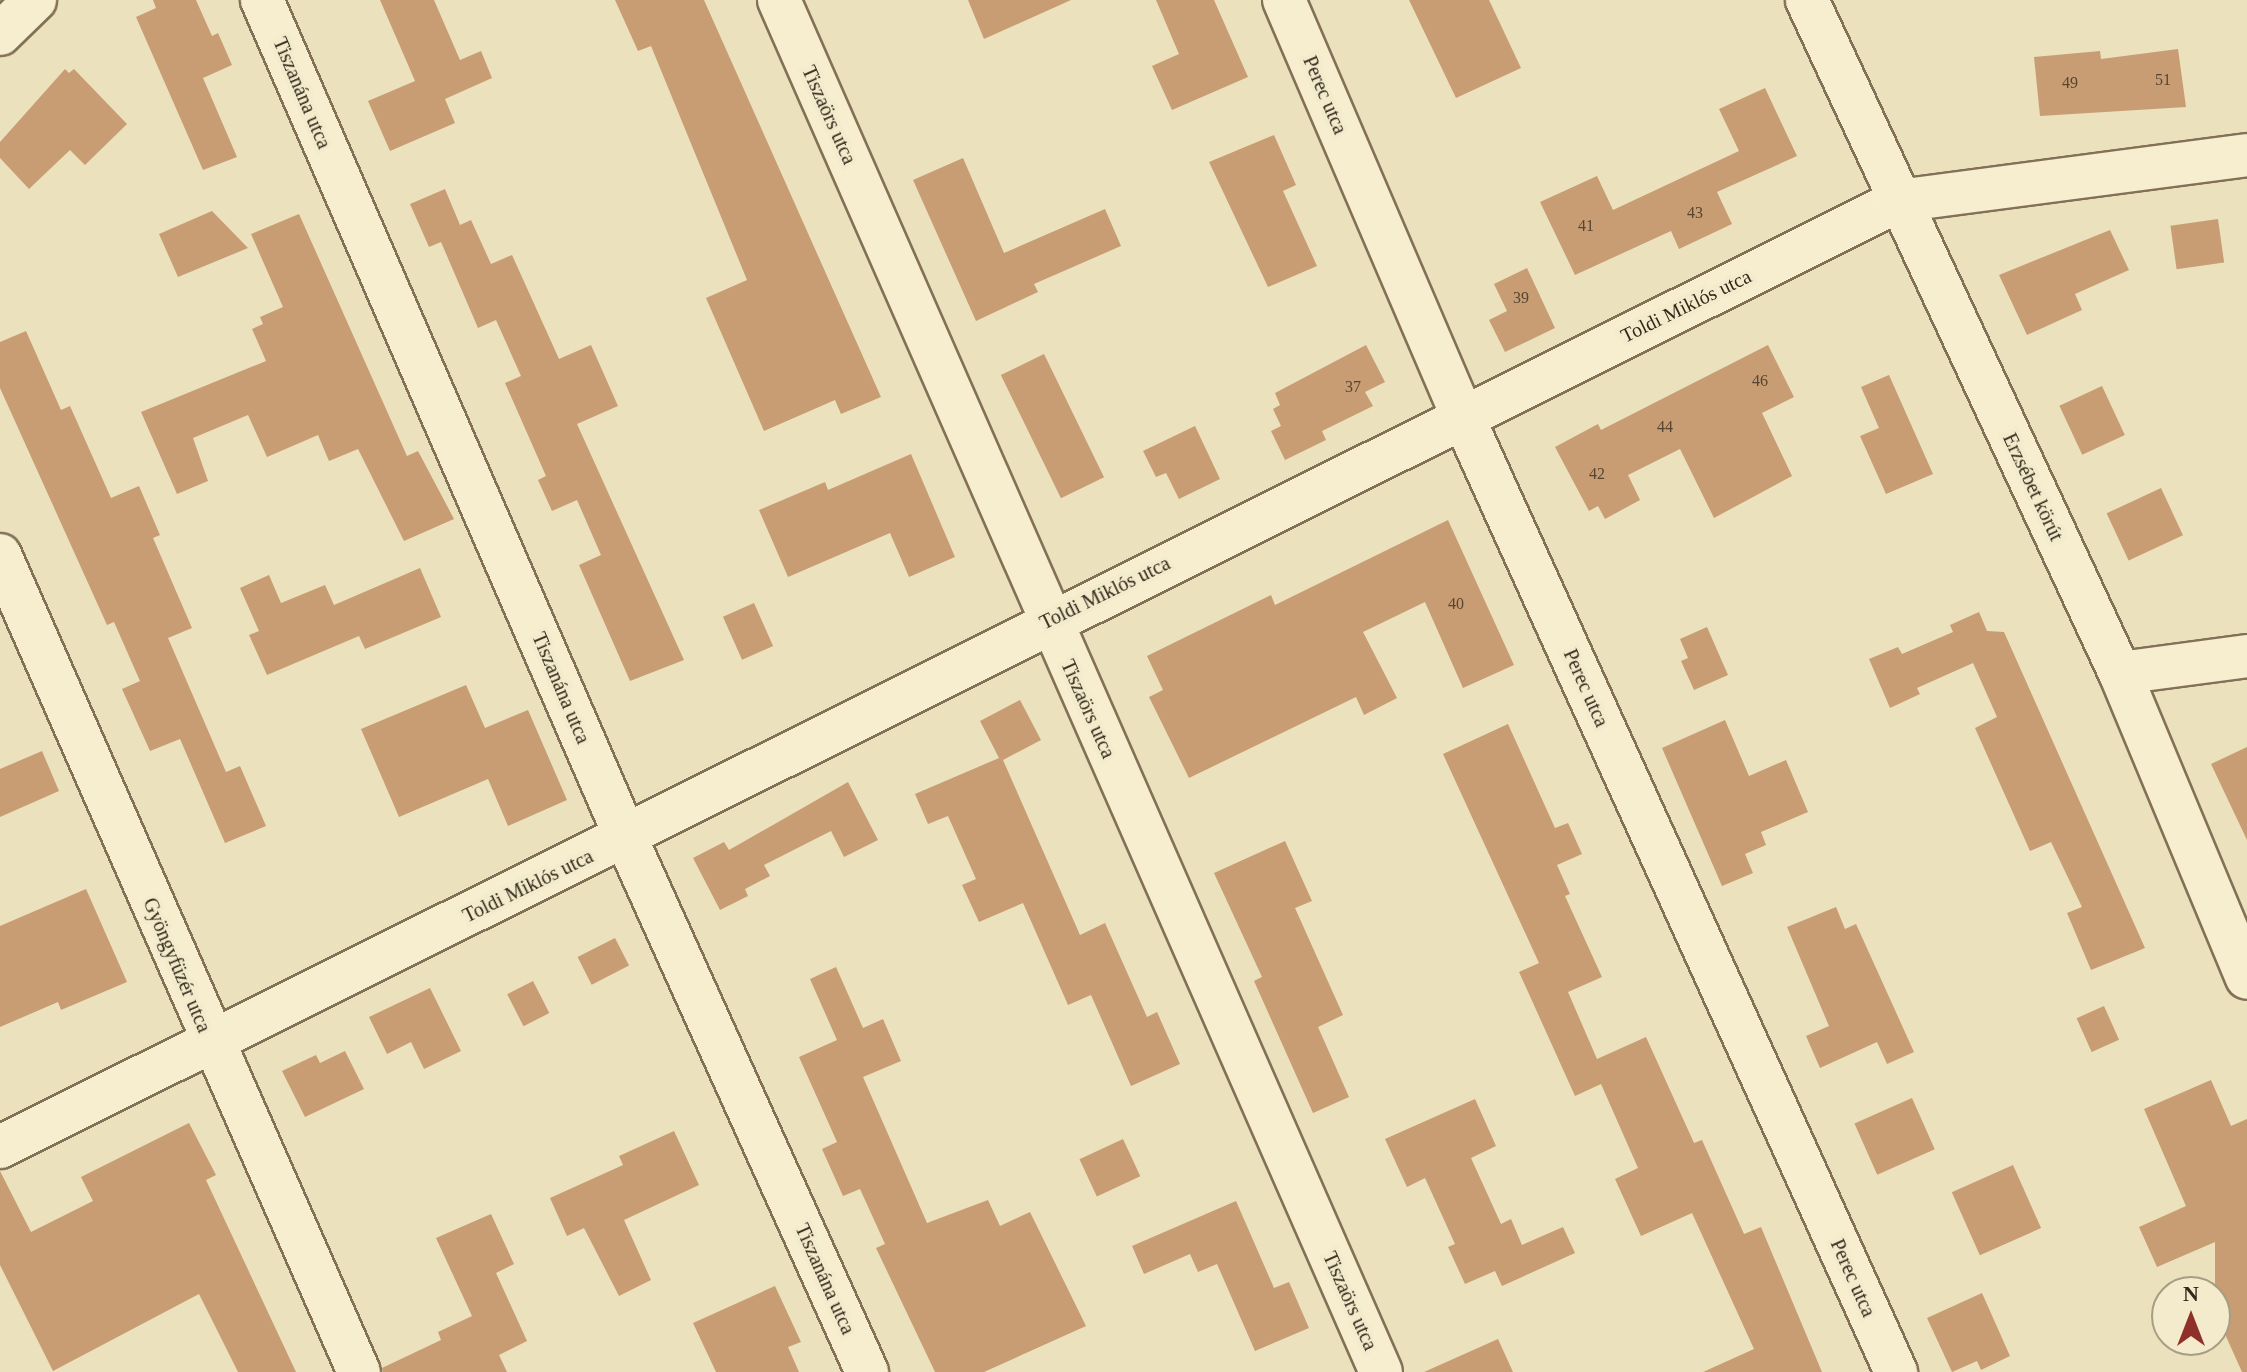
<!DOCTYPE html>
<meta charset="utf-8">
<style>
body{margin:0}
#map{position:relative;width:2247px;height:1372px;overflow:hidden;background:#ebe1bd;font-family:"Times New Roman",serif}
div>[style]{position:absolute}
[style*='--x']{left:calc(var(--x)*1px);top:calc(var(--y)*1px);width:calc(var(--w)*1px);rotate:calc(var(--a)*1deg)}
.building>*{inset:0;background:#c89d74;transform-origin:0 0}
.roads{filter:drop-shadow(2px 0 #837157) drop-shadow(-2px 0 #837157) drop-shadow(0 2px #837157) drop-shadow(0 -2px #837157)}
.minor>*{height:42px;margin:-21px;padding:0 21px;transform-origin:21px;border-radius:21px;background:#f7eed0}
span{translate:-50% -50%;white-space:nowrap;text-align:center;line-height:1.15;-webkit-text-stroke:8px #f3ebcc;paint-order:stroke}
.number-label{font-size:16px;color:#584531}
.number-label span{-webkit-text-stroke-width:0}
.street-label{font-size:20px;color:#32281b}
.north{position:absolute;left:2151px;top:1276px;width:80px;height:80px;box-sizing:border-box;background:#f3ebcc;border:2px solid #a69d85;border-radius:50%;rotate:0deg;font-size:22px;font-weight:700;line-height:32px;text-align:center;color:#32281b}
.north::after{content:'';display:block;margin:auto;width:28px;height:36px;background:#8f302a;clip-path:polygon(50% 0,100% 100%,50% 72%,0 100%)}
</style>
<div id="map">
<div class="building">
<div style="clip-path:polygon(153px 0,196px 0,212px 36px,218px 33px,232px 65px,203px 78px,237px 157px,203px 170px,136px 17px,156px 8px)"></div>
<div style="clip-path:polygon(380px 0,434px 0,460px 60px,481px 51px,492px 78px,445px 99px,455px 123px,390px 151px,368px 101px,415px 81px)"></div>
<div style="clip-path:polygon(615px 0,704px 0,881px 397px,841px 414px,835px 400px,764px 431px,706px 298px,747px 280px,651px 46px,638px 51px)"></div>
<div style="clip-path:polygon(968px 0,1071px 0,984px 39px)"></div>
<div style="clip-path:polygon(1156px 0,1214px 0,1248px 77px,1172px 110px,1152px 66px,1179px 54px)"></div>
<div style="clip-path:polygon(1409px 0,1489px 0,1521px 68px,1456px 98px)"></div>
<div style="clip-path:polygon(2178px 49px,2186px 107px,2040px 116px,2034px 57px,2100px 51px,2101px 59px)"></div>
<div style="clip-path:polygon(65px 69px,69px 73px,74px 69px,127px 124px,85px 165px,70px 150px,29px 189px,0 158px,0 142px)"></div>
<div style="clip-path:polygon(1765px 88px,1797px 156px,1717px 192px,1732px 224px,1679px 249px,1671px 231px,1575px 275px,1540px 202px,1597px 176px,1613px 210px,1739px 151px,1719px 109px)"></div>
<div style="clip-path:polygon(1274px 135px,1296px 185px,1283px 191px,1317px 266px,1268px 287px,1209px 162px)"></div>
<div style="clip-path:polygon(963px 158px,1004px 253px,1105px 209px,1121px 246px,1034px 284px,1038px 292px,976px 321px,913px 180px)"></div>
<div style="clip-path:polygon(445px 189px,460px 225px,471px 220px,491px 264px,512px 255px,559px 359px,591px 345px,618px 406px,577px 424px,684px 660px,630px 681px,579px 565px,601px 555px,577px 500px,552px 511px,538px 480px,546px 476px,505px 383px,521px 376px,496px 320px,478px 328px,441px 242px,429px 247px,410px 204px)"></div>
<div style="clip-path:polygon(212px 211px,248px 248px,178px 277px,159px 234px)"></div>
<div style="clip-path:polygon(299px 214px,407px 456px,418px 451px,454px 519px,404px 541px,358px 449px,329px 461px,318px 435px,267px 457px,248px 415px,193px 438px,208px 481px,177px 494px,141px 412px,266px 361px,252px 329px,263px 324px,260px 317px,283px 307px,251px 234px)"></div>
<div style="left:2218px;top:219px;width:44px;height:48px;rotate:82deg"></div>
<div style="clip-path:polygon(2110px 230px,2129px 270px,2075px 294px,2082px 310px,2027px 335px,1999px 275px)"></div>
<div style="clip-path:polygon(1527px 268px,1555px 328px,1505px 352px,1489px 320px,1507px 311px,1494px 284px)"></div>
<div style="clip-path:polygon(26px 331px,61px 410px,70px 406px,111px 498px,139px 486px,160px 535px,153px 538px,192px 628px,168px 638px,226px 772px,240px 766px,266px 826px,225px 843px,180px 739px,150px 751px,122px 689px,140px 681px,114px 622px,107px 625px,0 388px,0 342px)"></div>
<div style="clip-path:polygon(1366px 345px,1385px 382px,1365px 392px,1373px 406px,1322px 431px,1326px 440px,1285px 460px,1271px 431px,1281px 426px,1273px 409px,1280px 405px,1275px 393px)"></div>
<div style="clip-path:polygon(1768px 345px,1794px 397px,1762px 413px,1792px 476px,1714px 518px,1680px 449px,1628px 475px,1640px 500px,1605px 519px,1598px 506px,1589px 511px,1555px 447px,1598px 424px,1601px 430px)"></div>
<div style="left:1044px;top:354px;width:137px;height:48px;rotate:64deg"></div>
<div style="clip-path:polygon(1889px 375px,1933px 474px,1886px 494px,1860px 436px,1879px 428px,1861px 387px)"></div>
<div style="left:2102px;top:386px;width:54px;height:47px;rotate:65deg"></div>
<div style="clip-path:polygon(1195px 426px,1220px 479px,1179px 499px,1166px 473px,1156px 477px,1143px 451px)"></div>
<div style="clip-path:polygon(911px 454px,955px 557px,909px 577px,890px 533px,788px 577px,759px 510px,825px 482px,828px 490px)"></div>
<div style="left:2161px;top:488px;width:52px;height:60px;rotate:65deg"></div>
<div style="clip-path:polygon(1448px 520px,1514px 665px,1463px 688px,1425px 602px,1363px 632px,1397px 698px,1364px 715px,1356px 697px,1189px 778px,1149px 697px,1163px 690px,1147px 656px,1271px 595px,1275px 605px)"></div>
<div style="clip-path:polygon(420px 568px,441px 617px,365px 649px,359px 636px,267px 675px,249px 635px,259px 631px,240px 588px,269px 575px,281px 603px,325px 585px,334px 605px)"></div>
<div style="left:754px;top:603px;width:47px;height:34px;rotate:66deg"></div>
<div style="clip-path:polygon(1979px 612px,1987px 631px,2004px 632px,2145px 948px,2091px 970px,2067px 913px,2082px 907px,2051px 842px,2030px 851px,1975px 728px,1997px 717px,1973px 663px,1917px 688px,1920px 694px,1890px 708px,1869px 659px,1898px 647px,1902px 654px,1953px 632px,1950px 625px)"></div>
<div style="clip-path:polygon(1707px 627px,1728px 675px,1694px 690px,1681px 661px,1688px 658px,1680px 639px)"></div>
<div style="clip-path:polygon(466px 685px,485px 728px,528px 710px,567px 800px,508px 826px,488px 779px,399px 817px,361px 729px)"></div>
<div style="clip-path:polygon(1020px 700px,1041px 740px,1003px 760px,1080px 935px,1105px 923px,1147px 1017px,1157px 1012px,1180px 1064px,1131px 1086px,1091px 995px,1068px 1005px,1023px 903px,979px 922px,962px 885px,976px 879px,948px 816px,928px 824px,915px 794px,999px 758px,980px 721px)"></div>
<div style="clip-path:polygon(1725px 720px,1749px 776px,1786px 760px,1808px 812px,1761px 832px,1766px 845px,1745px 854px,1753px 873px,1722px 886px,1662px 748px)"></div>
<div style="clip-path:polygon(1508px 724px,1555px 828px,1568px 823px,1582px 854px,1557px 865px,1570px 894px,1565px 896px,1602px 977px,1568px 992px,1597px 1059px,1646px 1037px,1694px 1143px,1702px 1140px,1744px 1234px,1761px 1227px,1822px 1372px,1703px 1372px,1754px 1349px,1692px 1213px,1641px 1236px,1615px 1179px,1638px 1168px,1601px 1084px,1575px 1096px,1519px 972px,1539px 963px,1443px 754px)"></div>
<div style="clip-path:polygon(2247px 747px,2247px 840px,2211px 764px)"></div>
<div style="clip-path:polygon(42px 751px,59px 791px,0 817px,0 769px)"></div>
<div style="clip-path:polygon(848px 782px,878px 840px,844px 857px,831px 831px,764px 865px,770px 876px,745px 889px,748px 896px,720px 910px,693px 858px,724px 842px,729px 850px)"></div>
<div style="clip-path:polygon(1285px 841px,1312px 901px,1295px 908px,1343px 1015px,1318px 1027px,1349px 1097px,1313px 1113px,1254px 981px,1262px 977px,1214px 873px)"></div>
<div style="clip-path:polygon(86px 889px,127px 982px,61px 1010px,58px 1002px,0 1027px,0 926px)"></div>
<div style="clip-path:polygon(1836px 907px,1845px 929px,1856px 924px,1914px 1052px,1887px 1064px,1877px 1042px,1820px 1068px,1806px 1036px,1829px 1026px,1787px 927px)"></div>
<div style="left:615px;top:938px;width:31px;height:42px;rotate:63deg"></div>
<div style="clip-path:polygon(836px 967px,863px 1028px,883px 1019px,901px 1061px,863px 1077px,927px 1223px,988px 1200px,1000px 1226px,1030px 1212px,1086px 1326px,984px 1372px,935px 1372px,876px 1248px,885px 1244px,860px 1189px,843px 1196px,822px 1149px,837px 1142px,799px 1057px,837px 1040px,810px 979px)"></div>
<div style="left:533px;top:981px;width:36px;height:29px;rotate:63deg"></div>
<div style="clip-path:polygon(430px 988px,461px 1051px,424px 1069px,411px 1042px,387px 1054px,369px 1017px)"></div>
<div style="left:2104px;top:1006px;width:37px;height:30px;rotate:66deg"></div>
<div style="clip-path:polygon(345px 1051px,364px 1089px,305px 1117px,282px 1071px,316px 1055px,320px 1063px)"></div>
<div style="clip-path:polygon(2211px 1080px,2231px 1126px,2247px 1119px,2247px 1372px,2242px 1372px,2215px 1312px,2215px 1242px,2157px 1267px,2139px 1227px,2186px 1206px,2144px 1109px)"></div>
<div style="left:1912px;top:1098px;width:56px;height:63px;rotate:66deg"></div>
<div style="clip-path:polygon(1475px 1099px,1496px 1146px,1471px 1158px,1501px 1224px,1511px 1219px,1522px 1245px,1563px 1227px,1575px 1253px,1502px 1286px,1495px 1271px,1465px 1284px,1448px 1247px,1455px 1244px,1425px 1178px,1407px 1187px,1385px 1139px)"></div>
<div style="clip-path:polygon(189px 1123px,216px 1175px,206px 1180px,296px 1372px,238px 1372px,199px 1294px,53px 1371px,0 1265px,0 1171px,31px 1232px,93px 1201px,81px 1177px)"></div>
<div style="clip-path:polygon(674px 1131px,699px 1185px,624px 1220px,651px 1280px,619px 1296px,584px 1228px,567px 1236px,550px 1198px,623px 1165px,619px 1156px)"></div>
<div style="left:1123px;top:1139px;width:41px;height:48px;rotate:65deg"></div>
<div style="left:2013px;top:1165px;width:69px;height:67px;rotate:66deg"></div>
<div style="clip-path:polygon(1236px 1201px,1274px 1288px,1289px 1282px,1309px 1328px,1255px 1351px,1217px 1264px,1198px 1272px,1190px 1254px,1144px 1274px,1132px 1246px)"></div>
<div style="clip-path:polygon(491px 1214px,514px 1264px,496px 1273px,527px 1341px,499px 1355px,507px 1372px,383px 1372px,382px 1368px,441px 1340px,438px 1332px,472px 1316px,436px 1238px)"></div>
<div style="clip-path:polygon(775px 1286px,801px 1342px,788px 1347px,799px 1372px,716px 1372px,693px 1323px)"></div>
<div style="clip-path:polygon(1982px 1293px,2010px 1356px,1981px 1370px,1977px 1361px,1952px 1372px,1927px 1318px)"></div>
<div style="clip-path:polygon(1498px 1339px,1513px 1372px,1424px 1372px)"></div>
</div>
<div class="roads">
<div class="minor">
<div style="--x:262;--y:0;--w:914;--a:66.52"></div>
<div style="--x:626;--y:838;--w:586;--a:65.71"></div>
<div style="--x:779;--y:0;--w:1498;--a:66.31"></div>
<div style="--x:1284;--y:0;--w:454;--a:66.8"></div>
<div style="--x:1463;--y:417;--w:1049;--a:65.61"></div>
<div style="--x:1807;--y:0;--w:742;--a:65.06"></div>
<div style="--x:2120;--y:673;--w:330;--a:67.4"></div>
<div style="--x:0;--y:34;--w:49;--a:-44.2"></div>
<div style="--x:0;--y:555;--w:892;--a:66.28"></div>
<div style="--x:2120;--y:673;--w:128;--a:-7.6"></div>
<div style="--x:0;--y:1147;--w:2121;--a:-26.49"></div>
<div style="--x:1898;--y:201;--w:352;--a:-7.5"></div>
</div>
</div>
<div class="number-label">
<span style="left:2163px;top:80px">51</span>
<span style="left:2070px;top:83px">49</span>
<span style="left:1695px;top:213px">43</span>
<span style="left:1586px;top:226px">41</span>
<span style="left:1521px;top:298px">39</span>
<span style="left:1760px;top:381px">46</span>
<span style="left:1353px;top:387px">37</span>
<span style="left:1665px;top:427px">44</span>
<span style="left:1597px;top:474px">42</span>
<span style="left:1456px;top:604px">40</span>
</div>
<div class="street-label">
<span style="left:302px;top:93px;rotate:67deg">Tiszanána utca</span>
<span style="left:1325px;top:95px;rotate:67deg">Perec utca</span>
<span style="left:829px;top:115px;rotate:66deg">Tiszaörs utca</span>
<span style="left:1686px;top:306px;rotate:-26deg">Toldi Miklós utca</span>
<span style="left:2033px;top:487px;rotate:65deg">Erzsébet körút</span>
<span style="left:1105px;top:593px;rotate:-26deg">Toldi Miklós utca</span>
<span style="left:561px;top:688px;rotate:67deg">Tiszanána utca</span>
<span style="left:1586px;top:688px;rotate:66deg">Perec utca</span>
<span style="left:1088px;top:709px;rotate:66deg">Tiszaörs utca</span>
<span style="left:528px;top:886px;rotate:-26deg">Toldi Miklós utca</span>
<span style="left:177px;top:965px;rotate:67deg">Gyöngyfüzér utca</span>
<span style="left:1853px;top:1278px;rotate:66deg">Perec utca</span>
<span style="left:825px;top:1279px;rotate:66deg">Tiszanána utca</span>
<span style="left:1350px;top:1301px;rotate:66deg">Tiszaörs utca</span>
</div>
<div class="north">N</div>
</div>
